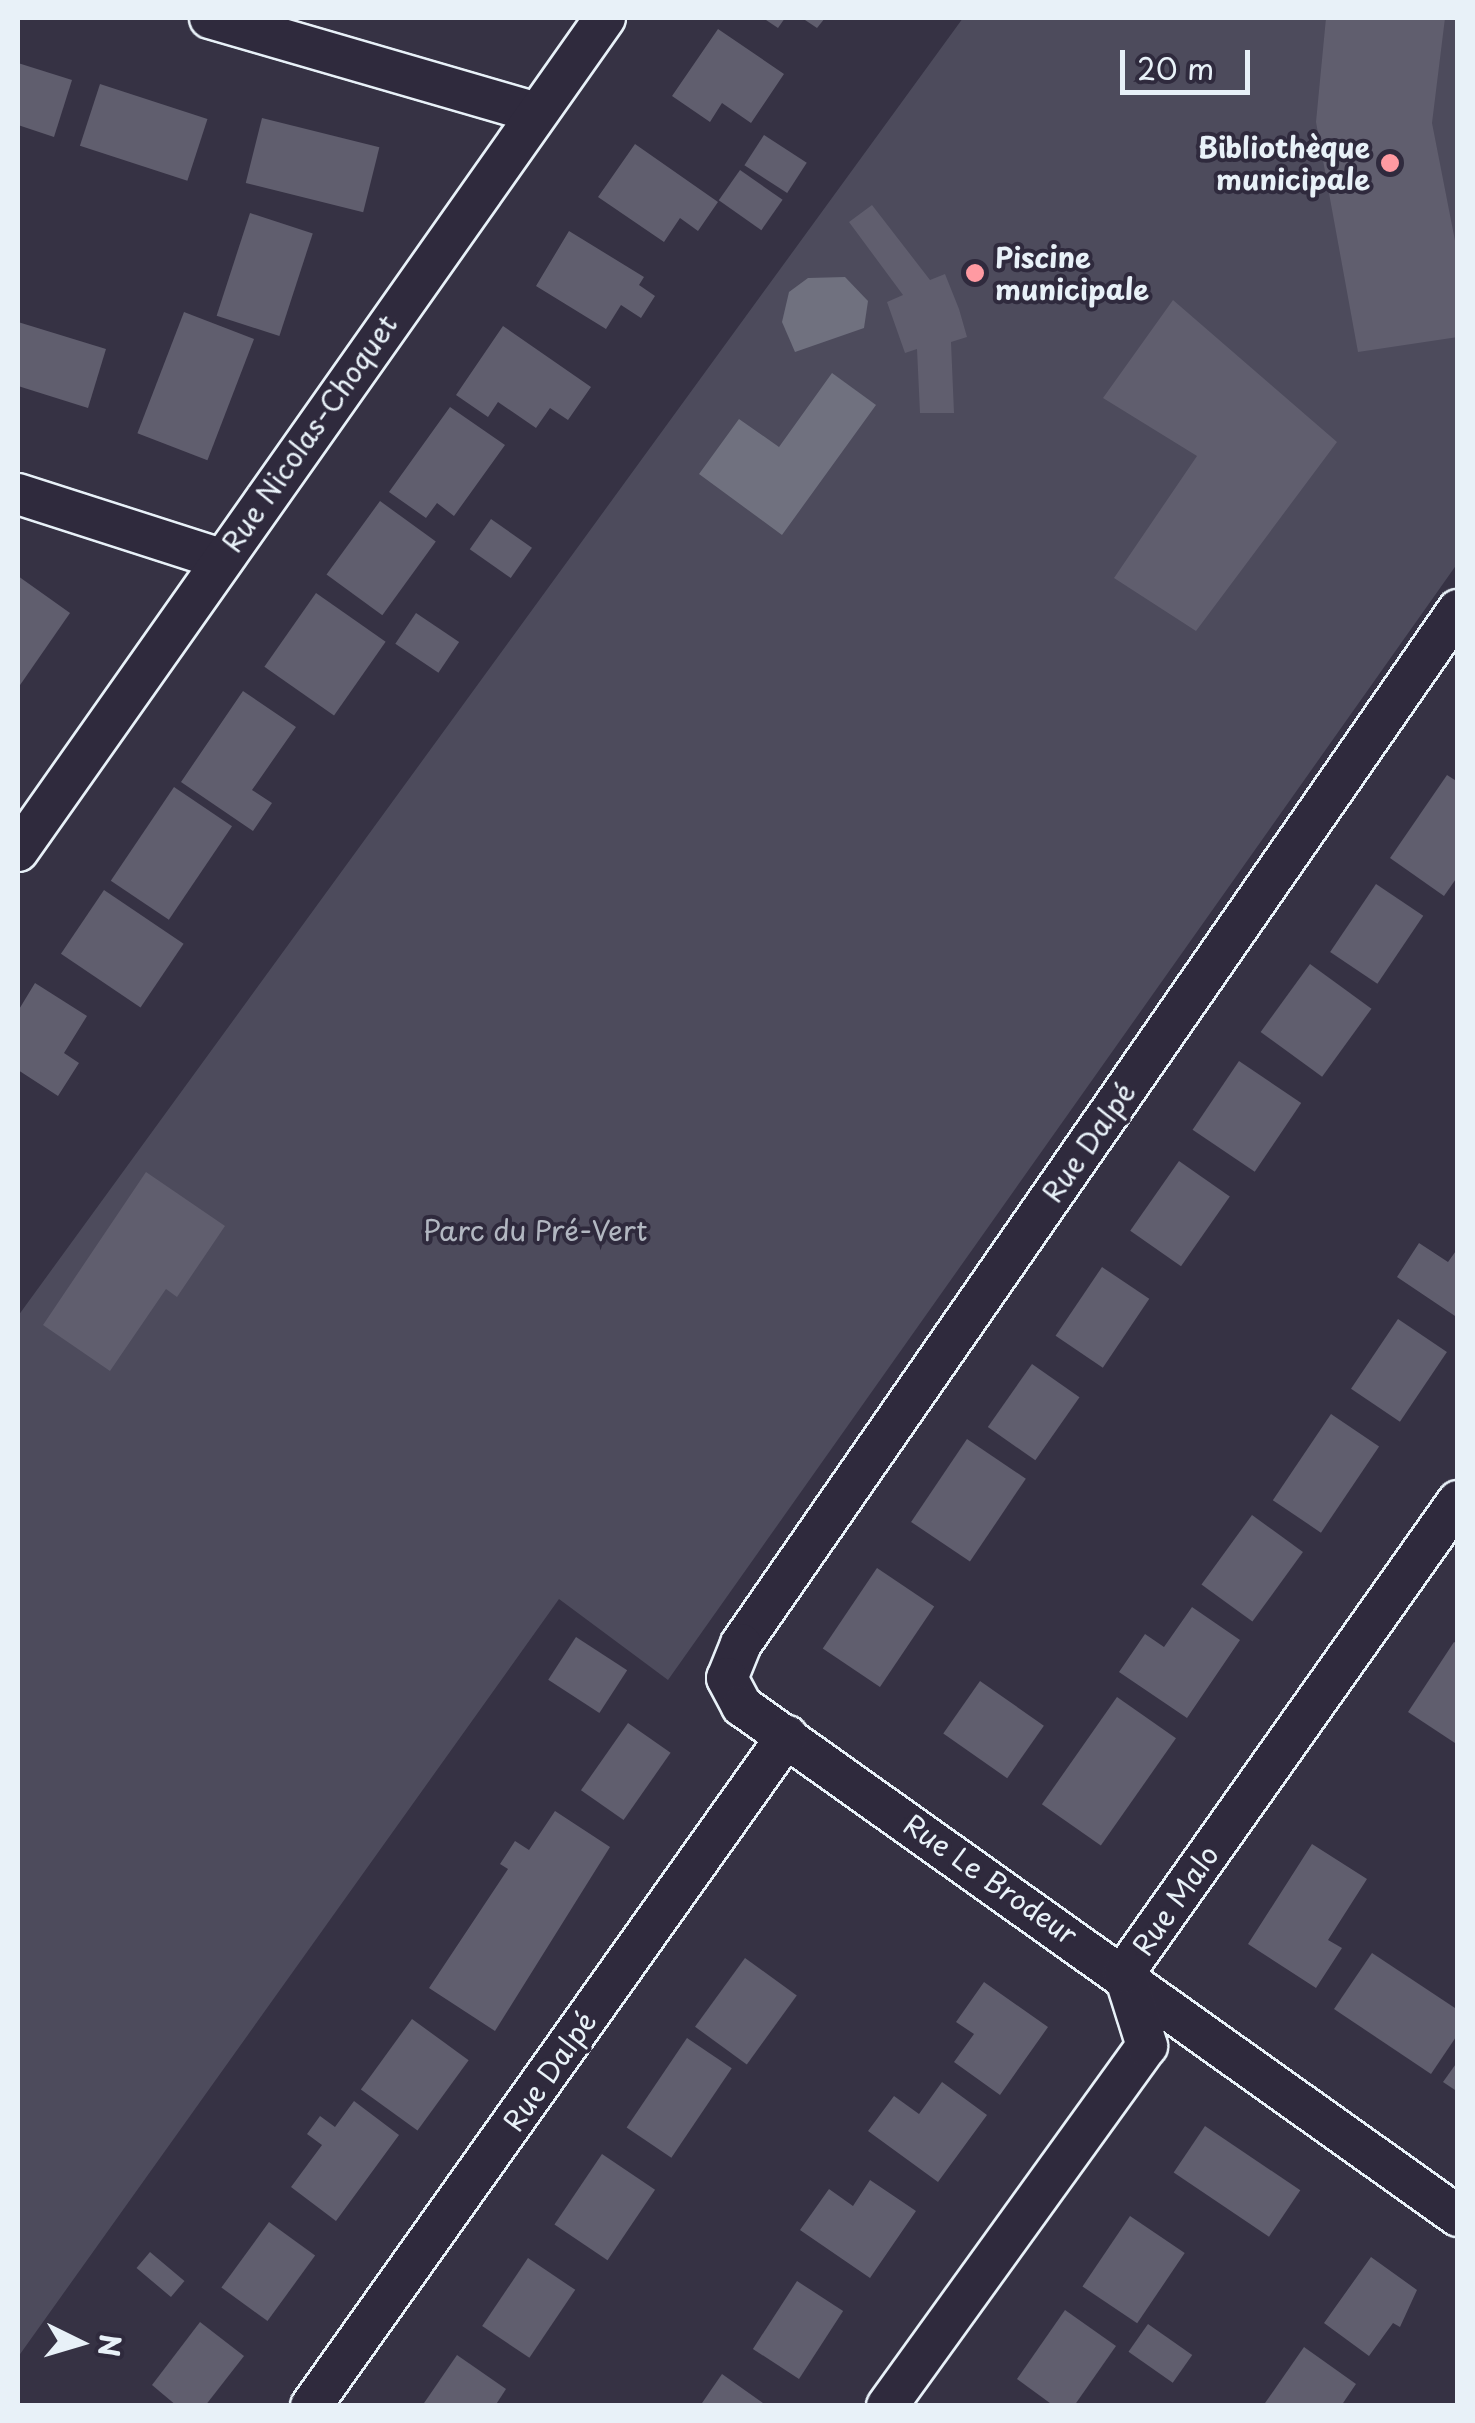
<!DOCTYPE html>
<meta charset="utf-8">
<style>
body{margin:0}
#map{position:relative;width:1475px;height:2423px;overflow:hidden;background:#363244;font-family:"Playpen Sans",sans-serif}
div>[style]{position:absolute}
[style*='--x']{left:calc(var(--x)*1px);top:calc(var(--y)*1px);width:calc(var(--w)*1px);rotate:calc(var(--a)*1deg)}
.green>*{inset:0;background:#4d4b5c}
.water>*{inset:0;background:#70717f}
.building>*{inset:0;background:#605e6e;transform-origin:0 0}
.roads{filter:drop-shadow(2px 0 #e8f1f8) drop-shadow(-2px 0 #e8f1f8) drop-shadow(0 2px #e8f1f8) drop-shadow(0 -2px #e8f1f8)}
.minor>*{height:40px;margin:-20px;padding:0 20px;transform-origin:20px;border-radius:20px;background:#2f2a3d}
.dots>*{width:28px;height:28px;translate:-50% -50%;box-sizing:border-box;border:5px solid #2f2a3d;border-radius:50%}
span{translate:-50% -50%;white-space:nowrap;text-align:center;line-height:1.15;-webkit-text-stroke:8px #2f2a3d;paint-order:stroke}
.poi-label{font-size:28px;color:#e8f1f8;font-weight:700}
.right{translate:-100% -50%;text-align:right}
.left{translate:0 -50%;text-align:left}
.street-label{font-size:28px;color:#e8f1f8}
.park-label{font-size:28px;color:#b2b7c1}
.frame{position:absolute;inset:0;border:20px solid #e8f1f8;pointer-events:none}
.north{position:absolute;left:30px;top:2293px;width:100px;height:100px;-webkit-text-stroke:8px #2f2a3d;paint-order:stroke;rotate:95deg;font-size:28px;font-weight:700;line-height:40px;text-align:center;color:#e8f1f8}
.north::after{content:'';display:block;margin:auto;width:35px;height:45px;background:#e8f1f8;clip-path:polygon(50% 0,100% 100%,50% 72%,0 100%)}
.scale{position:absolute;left:1120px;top:50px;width:130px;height:45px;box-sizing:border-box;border:5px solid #e8f1f8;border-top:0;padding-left:12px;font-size:30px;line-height:35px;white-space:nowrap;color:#e8f1f8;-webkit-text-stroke:8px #2f2a3d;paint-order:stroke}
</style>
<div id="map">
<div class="green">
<div style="clip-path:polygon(963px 18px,1457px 18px,1457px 564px,668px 1680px,559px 1599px,18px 2357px,18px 1316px)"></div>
</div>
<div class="water">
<div style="clip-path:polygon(845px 277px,868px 301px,864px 328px,795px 352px,782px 322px,789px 292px,808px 278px)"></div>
<div style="clip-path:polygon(832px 373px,876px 405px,782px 535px,699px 474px,739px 419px,779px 447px)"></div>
</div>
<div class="building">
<div style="clip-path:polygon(763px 18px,785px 18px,778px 28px)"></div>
<div style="clip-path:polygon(802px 18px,825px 18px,817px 28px)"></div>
<div style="clip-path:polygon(1326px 18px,1445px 18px,1432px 123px,1458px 256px,1458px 337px,1358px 352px,1316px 122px)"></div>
<div style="clip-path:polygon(718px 29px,784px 74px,751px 123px,722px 103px,710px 122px,672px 96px)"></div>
<div style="clip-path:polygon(18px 63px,72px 80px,54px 137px,18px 125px)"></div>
<div style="left:100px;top:84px;width:113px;height:65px;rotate:18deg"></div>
<div style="left:262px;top:118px;width:121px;height:67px;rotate:14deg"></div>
<div style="left:764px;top:135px;width:51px;height:36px;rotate:33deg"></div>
<div style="clip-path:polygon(635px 144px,718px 202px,698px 231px,680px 218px,664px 242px,598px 197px)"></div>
<div style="left:740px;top:170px;width:52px;height:37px;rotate:35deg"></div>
<div style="clip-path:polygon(872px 205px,930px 280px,945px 274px,959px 309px,967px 337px,951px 342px,954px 413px,920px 413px,917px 349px,905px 353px,887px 302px,903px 295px,849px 222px)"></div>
<div style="left:250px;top:213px;width:66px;height:108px;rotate:18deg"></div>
<div style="clip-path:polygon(569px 231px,644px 277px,639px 285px,655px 296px,641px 318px,621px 305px,606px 329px,536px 286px)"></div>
<div style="clip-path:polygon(1173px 300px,1337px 442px,1196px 631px,1114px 578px,1197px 456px,1103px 398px)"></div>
<div style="left:184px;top:312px;width:75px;height:130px;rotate:21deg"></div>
<div style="clip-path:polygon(18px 322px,106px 349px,88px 408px,18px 386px)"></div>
<div style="clip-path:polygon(503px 326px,591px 387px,568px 420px,550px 408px,536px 428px,498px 402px,488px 417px,456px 395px)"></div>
<div style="clip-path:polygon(450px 407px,505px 445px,454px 516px,437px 503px,426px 518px,389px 492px)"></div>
<div style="left:380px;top:501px;width:69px;height:91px;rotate:36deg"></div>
<div style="left:491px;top:519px;width:50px;height:37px;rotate:35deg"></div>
<div style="clip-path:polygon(18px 576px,70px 613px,18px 688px)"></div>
<div style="left:316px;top:593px;width:85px;height:90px;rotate:35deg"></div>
<div style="left:416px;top:613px;width:52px;height:37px;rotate:34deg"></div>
<div style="clip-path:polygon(243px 691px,296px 727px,252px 790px,272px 803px,253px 831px,181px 782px)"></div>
<div style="clip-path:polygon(1447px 775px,1458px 782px,1458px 876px,1444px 896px,1390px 858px)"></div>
<div style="left:174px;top:787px;width:70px;height:113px;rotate:34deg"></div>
<div style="left:1376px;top:884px;width:57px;height:82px;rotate:34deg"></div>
<div style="left:104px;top:890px;width:96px;height:77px;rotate:34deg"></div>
<div style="left:1310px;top:964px;width:76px;height:84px;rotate:36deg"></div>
<div style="clip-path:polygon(35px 983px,87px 1016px,64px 1053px,79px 1063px,58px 1096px,18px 1070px,18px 1011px)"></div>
<div style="left:1239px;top:1061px;width:75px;height:83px;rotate:34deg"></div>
<div style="left:1179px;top:1161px;width:62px;height:85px;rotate:35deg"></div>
<div style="clip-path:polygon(146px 1172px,225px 1226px,177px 1297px,166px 1289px,110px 1371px,43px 1325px)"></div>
<div style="clip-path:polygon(1419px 1243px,1448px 1262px,1458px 1248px,1458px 1318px,1397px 1277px)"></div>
<div style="left:1102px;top:1267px;width:57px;height:83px;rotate:34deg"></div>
<div style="left:1398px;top:1319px;width:59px;height:84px;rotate:34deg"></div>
<div style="left:1032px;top:1364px;width:58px;height:77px;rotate:35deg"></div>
<div style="left:1331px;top:1414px;width:58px;height:104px;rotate:34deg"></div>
<div style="left:967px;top:1439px;width:71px;height:100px;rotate:34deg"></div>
<div style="left:1252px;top:1515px;width:63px;height:86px;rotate:36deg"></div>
<div style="left:877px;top:1568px;width:69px;height:97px;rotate:34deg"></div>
<div style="clip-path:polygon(1192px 1607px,1240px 1640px,1187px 1718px,1119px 1672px,1145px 1634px,1164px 1647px)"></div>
<div style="left:576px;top:1637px;width:61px;height:51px;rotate:33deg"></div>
<div style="clip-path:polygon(1454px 1642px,1458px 1644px,1458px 1745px,1408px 1712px)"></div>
<div style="left:980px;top:1681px;width:78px;height:64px;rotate:35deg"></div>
<div style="left:1117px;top:1697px;width:72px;height:131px;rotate:35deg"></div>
<div style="left:628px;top:1723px;width:52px;height:82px;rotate:35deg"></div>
<div style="clip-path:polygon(555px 1811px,610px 1847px,495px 2031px,429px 1988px,508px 1869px,500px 1864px,515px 1841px,529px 1850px)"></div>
<div style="clip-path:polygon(1312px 1844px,1367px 1879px,1328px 1940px,1342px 1948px,1316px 1988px,1248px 1944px)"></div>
<div style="clip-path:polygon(1372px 1953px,1458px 2010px,1458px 2034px,1431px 2074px,1334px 2009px)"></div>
<div style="left:745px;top:1958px;width:64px;height:85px;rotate:36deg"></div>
<div style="clip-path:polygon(984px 1982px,1048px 2027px,1000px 2095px,954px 2062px,974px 2034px,956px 2022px)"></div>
<div style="left:412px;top:2019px;width:70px;height:87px;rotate:36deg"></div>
<div style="left:687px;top:2038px;width:54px;height:108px;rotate:34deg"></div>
<div style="clip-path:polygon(1458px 2061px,1458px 2092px,1443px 2082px)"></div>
<div style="clip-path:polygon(942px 2082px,987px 2115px,938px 2182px,868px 2131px,894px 2096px,919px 2114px)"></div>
<div style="clip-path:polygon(354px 2101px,399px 2135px,336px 2221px,291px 2187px,322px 2145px,307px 2134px,320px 2116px,335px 2127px)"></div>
<div style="left:1205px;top:2126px;width:115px;height:56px;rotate:34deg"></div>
<div style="left:602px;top:2154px;width:64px;height:85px;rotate:34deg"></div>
<div style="clip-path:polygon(870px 2180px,916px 2211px,870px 2278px,800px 2230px,829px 2189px,853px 2206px)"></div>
<div style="left:1130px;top:2216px;width:66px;height:85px;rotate:34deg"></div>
<div style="left:269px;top:2222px;width:57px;height:81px;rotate:36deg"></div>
<div style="left:150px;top:2252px;width:45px;height:21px;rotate:40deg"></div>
<div style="clip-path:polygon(1371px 2257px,1417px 2290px,1400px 2327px,1393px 2323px,1369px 2356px,1324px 2323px)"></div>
<div style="left:528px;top:2258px;width:57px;height:82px;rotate:34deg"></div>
<div style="left:797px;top:2281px;width:55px;height:81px;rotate:33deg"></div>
<div style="clip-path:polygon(1065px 2310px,1116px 2346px,1074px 2406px,1054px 2406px,1017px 2379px)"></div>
<div style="clip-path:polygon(200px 2322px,244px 2356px,205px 2406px,177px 2406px,152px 2385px)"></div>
<div style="left:1148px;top:2324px;width:54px;height:34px;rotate:35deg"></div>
<div style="clip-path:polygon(1304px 2347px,1356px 2384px,1341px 2406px,1263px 2406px)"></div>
<div style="clip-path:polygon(457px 2355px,506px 2389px,495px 2406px,422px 2406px)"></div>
<div style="clip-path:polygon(722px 2374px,767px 2406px,700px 2406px)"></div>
</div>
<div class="roads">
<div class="minor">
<div style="--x:210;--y:18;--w:337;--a:16.2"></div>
<div style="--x:18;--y:494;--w:213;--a:17.8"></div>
<div style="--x:1458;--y:610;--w:1258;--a:124.74"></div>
<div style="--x:741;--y:1644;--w:37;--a:112"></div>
<div style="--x:727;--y:1678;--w:32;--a:62"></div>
<div style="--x:742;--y:1706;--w:879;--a:35.46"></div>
<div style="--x:18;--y:851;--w:1019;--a:-54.83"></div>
<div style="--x:311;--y:2406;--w:822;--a:-54.61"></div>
<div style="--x:887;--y:2406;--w:444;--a:-54.2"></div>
<div style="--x:1147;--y:2046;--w:77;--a:-107.5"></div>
<div style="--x:1124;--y:1973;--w:578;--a:-54.72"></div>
</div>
</div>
<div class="dots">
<div style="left:1390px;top:163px;background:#ff9aa2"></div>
<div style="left:975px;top:273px;background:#ff9aa2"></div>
</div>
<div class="poi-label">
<span class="right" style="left:1370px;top:163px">Bibliothèque<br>municipale</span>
<span class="left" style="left:995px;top:273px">Piscine<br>municipale</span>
</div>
<div class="street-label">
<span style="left:309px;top:433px;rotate:-55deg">Rue Nicolas-Choquet</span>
<span style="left:1088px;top:1142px;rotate:-55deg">Rue Dalpé</span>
<span style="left:991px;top:1879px;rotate:35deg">Rue Le Brodeur</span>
<span style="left:1175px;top:1900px;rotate:-55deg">Rue Malo</span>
<span style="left:549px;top:2071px;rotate:-55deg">Rue Dalpé</span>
</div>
<div class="park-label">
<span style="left:535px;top:1230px">Parc du Pré-Vert</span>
</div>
<div class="frame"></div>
<div class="north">N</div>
<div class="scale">20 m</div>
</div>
